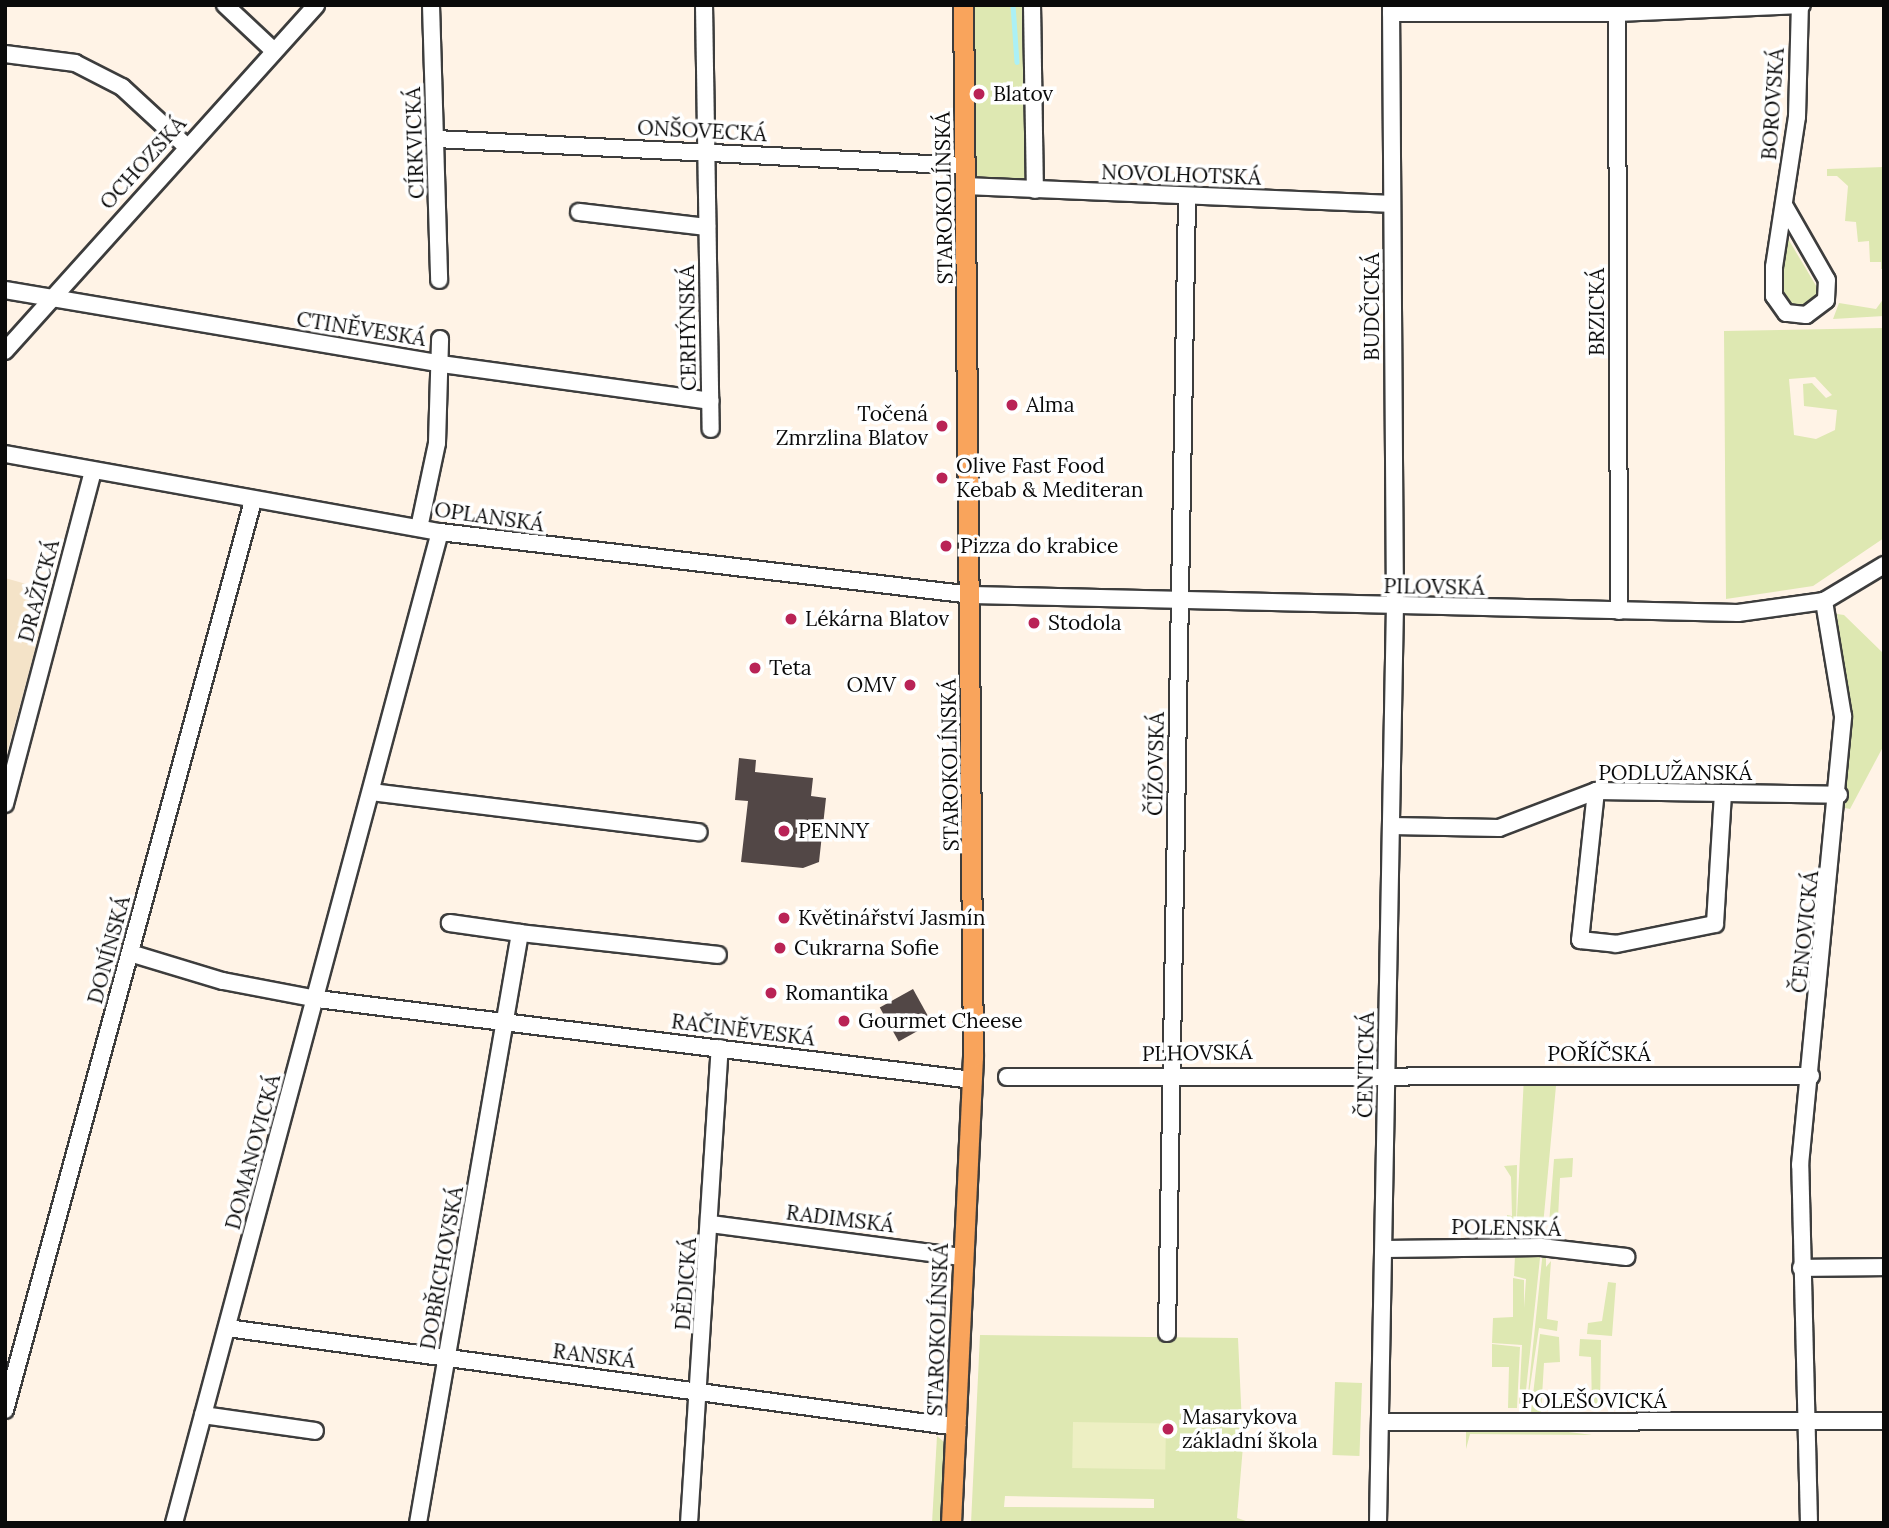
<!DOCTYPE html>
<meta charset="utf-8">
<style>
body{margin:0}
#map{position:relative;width:1889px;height:1528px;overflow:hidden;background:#fff3e6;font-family:Lora,serif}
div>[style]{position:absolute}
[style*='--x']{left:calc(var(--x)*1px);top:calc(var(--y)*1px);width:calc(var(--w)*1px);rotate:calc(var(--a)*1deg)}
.farmland>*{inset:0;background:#f4e3c8}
.green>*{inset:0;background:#dee8b2;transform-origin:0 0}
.pitch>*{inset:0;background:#edefc3;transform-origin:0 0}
.stream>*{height:4.5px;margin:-2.25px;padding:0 2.25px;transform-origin:2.25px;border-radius:2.25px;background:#abf0f6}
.building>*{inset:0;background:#524746;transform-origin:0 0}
.roads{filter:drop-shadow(2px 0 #3d3d3d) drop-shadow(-2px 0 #3d3d3d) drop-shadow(0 2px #3d3d3d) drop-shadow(0 -2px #3d3d3d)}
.minor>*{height:16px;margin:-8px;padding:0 8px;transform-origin:8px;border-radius:8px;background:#fff}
.major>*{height:19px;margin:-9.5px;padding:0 9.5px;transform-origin:9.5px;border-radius:9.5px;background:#f9a45c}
.dots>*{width:19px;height:19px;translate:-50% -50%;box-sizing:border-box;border:4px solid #fff;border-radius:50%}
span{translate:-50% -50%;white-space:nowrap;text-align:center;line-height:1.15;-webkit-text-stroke:7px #fff;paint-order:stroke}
.poi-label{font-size:21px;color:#0a0a0a}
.left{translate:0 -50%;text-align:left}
.right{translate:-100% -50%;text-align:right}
.street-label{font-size:21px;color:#0a0a0a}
.frame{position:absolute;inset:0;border:7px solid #0a0a0a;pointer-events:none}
</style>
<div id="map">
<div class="farmland">
<div style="clip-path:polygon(5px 578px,51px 591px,5px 760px)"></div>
</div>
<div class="green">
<div style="left:964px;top:5px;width:66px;height:181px"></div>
<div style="clip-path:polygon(1884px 167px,1884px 269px,1881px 269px,1881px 262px,1870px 262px,1869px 241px,1858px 242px,1856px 222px,1845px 221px,1848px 186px,1837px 176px,1827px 176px,1827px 169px)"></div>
<div style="clip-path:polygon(1787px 237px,1818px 289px,1812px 305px,1794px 310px,1779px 294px)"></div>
<div style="clip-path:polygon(1884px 298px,1884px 316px,1833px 319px,1839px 303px,1876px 309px)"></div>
<div style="clip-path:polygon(evenodd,1884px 328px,1884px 538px,1813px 586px,1726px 599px,1724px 331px,1884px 328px,1815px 377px,1832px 395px,1826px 398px,1812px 383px,1803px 384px,1804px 406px,1837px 410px,1835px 430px,1816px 439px,1794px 435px,1789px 379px,1815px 377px)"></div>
<div style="clip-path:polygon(1837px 614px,1844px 615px,1884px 654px,1884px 745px,1850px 809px,1845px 808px,1848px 720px)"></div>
<div style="clip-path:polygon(1557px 1075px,1540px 1258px,1524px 1409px,1519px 1408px,1522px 1345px,1492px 1343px,1493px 1318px,1513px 1317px,1513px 1278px,1524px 1280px,1524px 1308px,1526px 1279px,1514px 1276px,1524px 1076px)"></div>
<div style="clip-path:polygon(1573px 1158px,1572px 1177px,1560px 1178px,1557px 1238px,1548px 1237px,1554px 1159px)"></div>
<div style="clip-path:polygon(1517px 1165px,1516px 1237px,1506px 1235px,1507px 1215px,1512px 1216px,1511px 1177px,1504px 1166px)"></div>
<div style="clip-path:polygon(1543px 1250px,1557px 1254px,1546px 1258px,1546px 1267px,1551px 1261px,1547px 1319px,1558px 1321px,1557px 1331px,1539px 1328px,1526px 1413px)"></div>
<div style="clip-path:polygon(1608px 1282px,1616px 1283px,1612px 1336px,1587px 1334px,1588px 1323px,1602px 1321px)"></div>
<div style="clip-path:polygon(1540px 1334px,1559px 1337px,1560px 1362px,1544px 1363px,1541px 1413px,1531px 1412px)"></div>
<div style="clip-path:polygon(evenodd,980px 1335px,1238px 1338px,1243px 1446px,1237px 1518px,1252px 1523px,971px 1523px,980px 1335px,1005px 1496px,1154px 1499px,1154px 1508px,1004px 1507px,1005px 1496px)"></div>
<div style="clip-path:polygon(1580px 1339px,1601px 1340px,1600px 1410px,1592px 1410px,1591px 1357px,1579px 1356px)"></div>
<div style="clip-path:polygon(1492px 1344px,1520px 1347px,1517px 1408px,1508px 1408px,1509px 1367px,1492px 1367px)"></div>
<div style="left:1335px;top:1382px;width:27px;height:73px;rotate:2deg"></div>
<div style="clip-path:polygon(1466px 1431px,1544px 1429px,1593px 1435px,1470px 1434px,1466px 1449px)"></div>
<div style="clip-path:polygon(937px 1436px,944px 1442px,940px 1523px,932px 1523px)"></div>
</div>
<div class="pitch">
<div style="left:1073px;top:1422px;width:93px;height:46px;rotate:1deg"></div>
</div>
<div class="stream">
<div style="--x:1013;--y:5;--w:57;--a:86"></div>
</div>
<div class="building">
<div style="clip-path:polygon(739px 758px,756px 760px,755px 772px,813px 778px,811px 796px,826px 798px,819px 862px,803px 868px,741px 862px,748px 801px,735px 800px)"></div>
<div style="left:913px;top:989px;width:39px;height:38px;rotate:61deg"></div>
</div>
<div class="roads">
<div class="minor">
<div style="--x:225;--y:5;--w:66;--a:43.2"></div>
<div style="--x:431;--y:5;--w:275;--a:88.3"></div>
<div style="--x:704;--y:5;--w:424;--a:89.1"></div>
<div style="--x:1032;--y:5;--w:185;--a:89.1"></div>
<div style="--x:1391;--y:13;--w:226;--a:0"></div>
<div style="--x:1617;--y:13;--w:185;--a:-2.5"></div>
<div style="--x:1617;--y:13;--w:598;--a:89.81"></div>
<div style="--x:5;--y:54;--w:71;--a:7.3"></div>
<div style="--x:75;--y:63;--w:53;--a:27.1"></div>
<div style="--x:122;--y:87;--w:87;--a:42.7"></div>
<div style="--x:436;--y:139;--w:532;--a:2.91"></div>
<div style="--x:967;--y:186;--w:425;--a:2.4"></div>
<div style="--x:1784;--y:205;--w:86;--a:60.2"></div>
<div style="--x:1827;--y:280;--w:20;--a:93"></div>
<div style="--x:1826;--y:300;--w:25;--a:143"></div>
<div style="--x:1806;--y:315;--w:20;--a:-174"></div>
<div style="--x:1786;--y:313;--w:21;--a:-125"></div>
<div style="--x:1774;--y:296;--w:29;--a:-90"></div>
<div style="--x:1774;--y:267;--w:152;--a:-81.3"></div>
<div style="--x:1797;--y:117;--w:112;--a:-88.5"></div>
<div style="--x:579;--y:212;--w:129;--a:6.7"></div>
<div style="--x:5;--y:290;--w:442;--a:9.6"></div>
<div style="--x:441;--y:364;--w:272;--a:7.8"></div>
<div style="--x:5;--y:351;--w:465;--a:-48"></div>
<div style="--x:5;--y:454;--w:442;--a:10.2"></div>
<div style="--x:440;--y:532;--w:536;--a:6.75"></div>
<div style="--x:972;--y:595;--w:766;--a:1.35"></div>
<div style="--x:1738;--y:613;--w:87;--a:-7.9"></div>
<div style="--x:1824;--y:601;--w:70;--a:-31"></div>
<div style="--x:419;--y:528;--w:87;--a:-78"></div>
<div style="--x:437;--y:443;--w:104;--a:-88.3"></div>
<div style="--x:1596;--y:791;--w:150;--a:96.1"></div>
<div style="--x:1580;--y:940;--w:36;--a:6"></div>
<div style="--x:1616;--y:944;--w:101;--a:-11.4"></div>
<div style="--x:1715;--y:924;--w:130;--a:-86.5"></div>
<div style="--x:371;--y:792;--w:330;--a:7"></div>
<div style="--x:5;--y:804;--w:345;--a:-75.2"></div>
<div style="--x:1391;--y:826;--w:108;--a:1.1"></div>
<div style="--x:1499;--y:828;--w:104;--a:-20.9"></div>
<div style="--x:1596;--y:791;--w:243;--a:0.9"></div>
<div style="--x:520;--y:933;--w:199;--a:6.3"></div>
<div style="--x:130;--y:953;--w:97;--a:16.8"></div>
<div style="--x:223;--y:981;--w:96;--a:10.8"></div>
<div style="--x:317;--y:999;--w:661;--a:7.04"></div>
<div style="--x:1007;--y:1077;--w:804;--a:-0.07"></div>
<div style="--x:711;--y:1224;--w:254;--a:7.5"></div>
<div style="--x:1385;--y:1249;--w:156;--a:-0.7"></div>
<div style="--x:1541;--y:1247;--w:86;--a:6.7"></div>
<div style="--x:1801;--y:1268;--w:83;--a:-0.7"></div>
<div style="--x:227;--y:1328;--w:737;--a:7.72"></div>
<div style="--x:1167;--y:1333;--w:1137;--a:-88.99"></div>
<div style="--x:5;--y:1410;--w:942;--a:-74.74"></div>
<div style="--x:203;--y:1415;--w:113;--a:8.1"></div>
<div style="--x:1382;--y:1422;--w:502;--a:-0.11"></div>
<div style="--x:174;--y:1523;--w:1026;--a:-74.98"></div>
<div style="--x:418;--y:1523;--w:599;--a:-80.19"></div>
<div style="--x:520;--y:933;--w:71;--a:-171.9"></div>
<div style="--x:689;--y:1523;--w:476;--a:-86.3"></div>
<div style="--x:1378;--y:1523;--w:915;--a:-88.94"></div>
<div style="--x:1395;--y:608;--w:603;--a:-90.38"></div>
<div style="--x:1809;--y:1523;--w:358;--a:-91.4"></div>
<div style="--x:1800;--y:1165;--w:451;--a:-84.5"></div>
<div style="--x:1843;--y:716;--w:117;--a:-99.4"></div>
</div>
<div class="major">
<div style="--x:951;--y:1523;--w:467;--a:-87.3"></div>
<div style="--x:973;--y:1057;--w:1052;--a:-90.54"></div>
</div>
</div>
<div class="dots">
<div style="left:979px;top:94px;background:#b92356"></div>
<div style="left:1012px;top:405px;background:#b92356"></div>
<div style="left:942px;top:426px;background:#b92356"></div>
<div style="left:942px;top:478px;background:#b92356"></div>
<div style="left:946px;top:546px;background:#b92356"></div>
<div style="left:791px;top:619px;background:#b92356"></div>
<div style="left:1034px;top:623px;background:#b92356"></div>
<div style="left:755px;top:668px;background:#b92356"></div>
<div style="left:910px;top:685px;background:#b92356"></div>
<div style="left:784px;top:831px;background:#b92356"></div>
<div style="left:784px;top:918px;background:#b92356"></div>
<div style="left:780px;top:948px;background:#b92356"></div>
<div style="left:771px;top:993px;background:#b92356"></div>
<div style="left:844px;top:1021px;background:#b92356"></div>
<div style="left:1168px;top:1429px;background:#b92356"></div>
</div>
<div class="poi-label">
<span class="left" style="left:993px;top:94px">Blatov</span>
<span class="left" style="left:1026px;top:405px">Alma</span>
<span class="right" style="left:928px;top:426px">Točená<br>Zmrzlina Blatov</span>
<span class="left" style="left:956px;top:478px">Olive Fast Food<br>Kebab &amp; Mediteran</span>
<span class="left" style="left:960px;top:546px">Pizza do krabice</span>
<span class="left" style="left:805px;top:619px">Lékárna Blatov</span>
<span class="left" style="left:1048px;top:623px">Stodola</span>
<span class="left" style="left:769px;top:668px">Teta</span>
<span class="right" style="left:896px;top:685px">OMV</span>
<span class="left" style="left:798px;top:831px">PENNY</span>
<span class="left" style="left:798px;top:918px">Květinářství Jasmín</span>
<span class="left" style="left:794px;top:948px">Cukrarna Sofie</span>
<span class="left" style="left:785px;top:993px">Romantika</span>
<span class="left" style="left:858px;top:1021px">Gourmet Cheese</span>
<span class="left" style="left:1182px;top:1429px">Masarykova<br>základní škola</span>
</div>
<div class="street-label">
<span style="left:1773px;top:104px;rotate:-86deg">BOROVSKÁ</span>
<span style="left:702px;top:131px;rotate:3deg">ONŠOVECKÁ</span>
<span style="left:415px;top:143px;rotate:-92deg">CÍRKVICKÁ</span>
<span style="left:143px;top:163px;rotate:-48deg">OCHOZSKÁ</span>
<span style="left:1181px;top:175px;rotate:2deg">NOVOLHOTSKÁ</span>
<span style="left:944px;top:198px;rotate:-91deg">STAROKOLÍNSKÁ</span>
<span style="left:1372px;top:307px;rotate:-90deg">BUDČICKÁ</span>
<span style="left:1597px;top:312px;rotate:-90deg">BRZICKÁ</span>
<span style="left:688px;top:328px;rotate:-91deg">CERHÝNSKÁ</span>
<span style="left:361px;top:329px;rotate:9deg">CTINĚVESKÁ</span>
<span style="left:489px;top:517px;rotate:8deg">OPLANSKÁ</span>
<span style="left:1434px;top:587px;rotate:1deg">PILOVSKÁ</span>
<span style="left:39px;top:591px;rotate:-75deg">DRAŽICKÁ</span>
<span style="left:1156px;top:764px;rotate:-89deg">ČÍŽOVSKÁ</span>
<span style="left:950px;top:765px;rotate:-91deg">STAROKOLÍNSKÁ</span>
<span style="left:1675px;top:773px">PODLUŽANSKÁ</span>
<span style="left:1805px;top:932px;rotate:-84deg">ČENOVICKÁ</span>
<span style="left:109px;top:950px;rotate:-75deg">DONÍNSKÁ</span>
<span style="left:743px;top:1030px;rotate:7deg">RAČINĚVESKÁ</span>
<span style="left:1197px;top:1053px;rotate:-1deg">PLHOVSKÁ</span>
<span style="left:1599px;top:1054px">POŘÍČSKÁ</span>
<span style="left:1366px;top:1065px;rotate:-89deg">ČENTICKÁ</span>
<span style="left:253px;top:1152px;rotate:-75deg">DOMANOVICKÁ</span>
<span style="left:840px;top:1219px;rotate:7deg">RADIMSKÁ</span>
<span style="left:1506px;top:1228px;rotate:1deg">POLENSKÁ</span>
<span style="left:442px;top:1268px;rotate:-80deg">DOBŘICHOVSKÁ</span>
<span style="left:686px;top:1284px;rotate:-86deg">DĚDICKÁ</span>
<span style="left:938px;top:1330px;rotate:-88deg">STAROKOLÍNSKÁ</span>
<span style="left:594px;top:1356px;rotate:7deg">RANSKÁ</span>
<span style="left:1594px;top:1401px">POLEŠOVICKÁ</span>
</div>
<div class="frame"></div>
</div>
